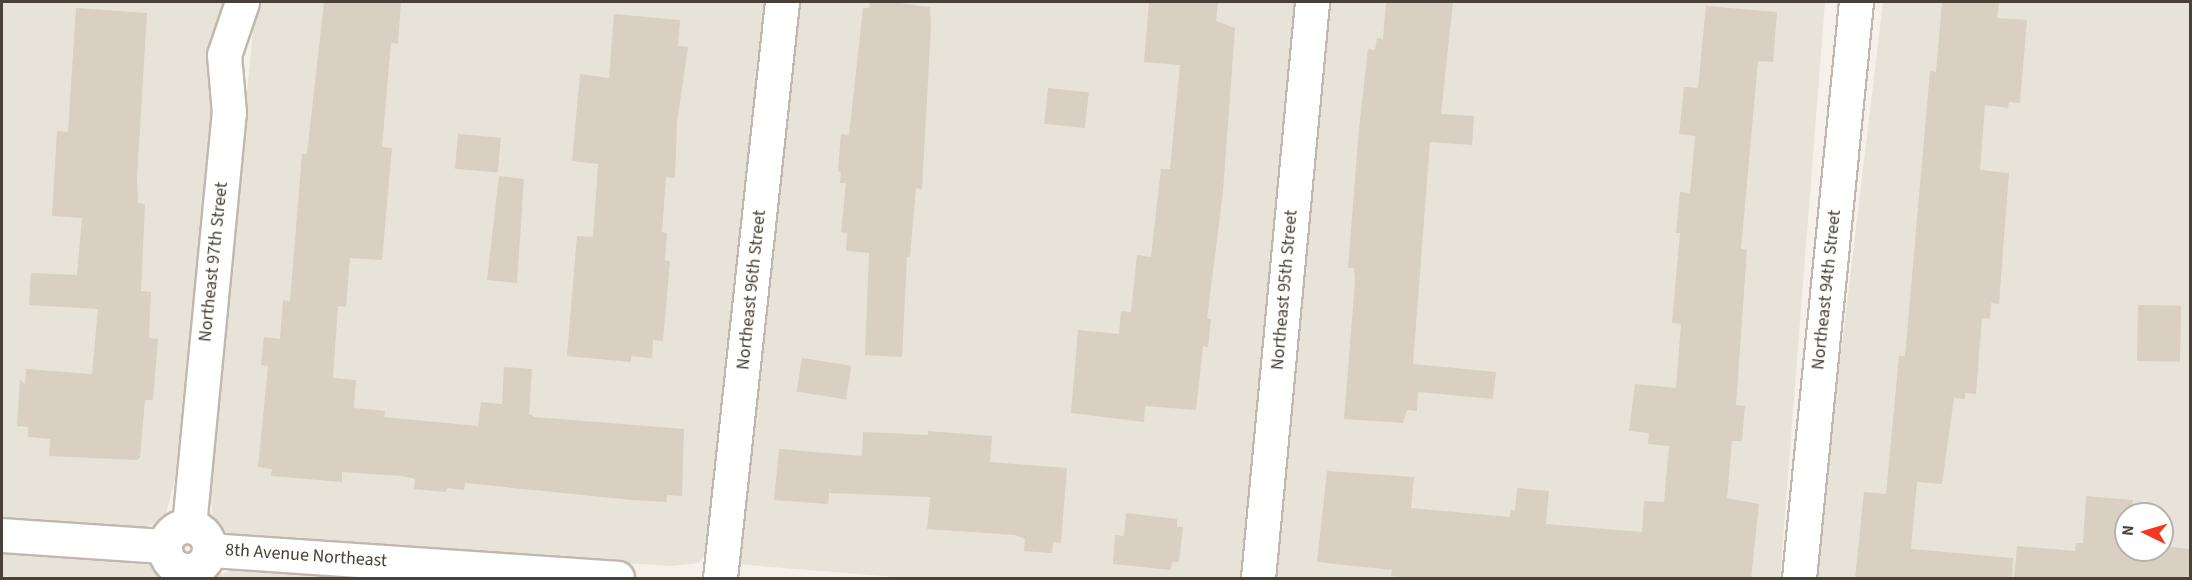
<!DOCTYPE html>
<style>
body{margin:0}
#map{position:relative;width:2192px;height:580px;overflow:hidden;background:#f5f1ea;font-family:"Source Sans 3",sans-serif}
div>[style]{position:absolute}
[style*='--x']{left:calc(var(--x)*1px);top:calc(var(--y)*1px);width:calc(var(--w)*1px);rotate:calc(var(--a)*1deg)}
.residential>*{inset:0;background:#e8e3d8}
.building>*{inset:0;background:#d9cfc3;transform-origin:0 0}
.roads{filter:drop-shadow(2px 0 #c0b8ad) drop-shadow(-2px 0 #c0b8ad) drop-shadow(0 2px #c0b8ad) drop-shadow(0 -2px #c0b8ad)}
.minor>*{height:33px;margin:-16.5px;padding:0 16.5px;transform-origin:16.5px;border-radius:16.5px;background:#fff}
.minor>.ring{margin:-16.5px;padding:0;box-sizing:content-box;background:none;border:33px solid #fff;border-radius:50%}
span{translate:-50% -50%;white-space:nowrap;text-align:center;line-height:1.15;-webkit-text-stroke:4.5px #fff;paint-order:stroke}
.street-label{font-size:18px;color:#494138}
.frame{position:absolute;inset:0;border:3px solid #494138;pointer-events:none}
.north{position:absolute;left:2114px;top:502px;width:60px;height:60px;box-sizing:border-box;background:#fff;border:2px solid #b6b3af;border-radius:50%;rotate:275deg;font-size:16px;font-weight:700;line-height:24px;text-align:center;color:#494138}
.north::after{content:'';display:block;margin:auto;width:21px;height:27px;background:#f53621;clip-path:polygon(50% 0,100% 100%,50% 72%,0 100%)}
</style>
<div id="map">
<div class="residential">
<div style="clip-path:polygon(2px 2px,222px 2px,175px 479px,166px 514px,151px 525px,132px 530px,2px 520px)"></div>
<div style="clip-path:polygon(256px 2px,766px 2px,707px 551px,699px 563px,671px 566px,238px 538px,223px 530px,213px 517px,208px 482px)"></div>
<div style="clip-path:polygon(799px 2px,1299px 2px,1243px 578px,906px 578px,736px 564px,743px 538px)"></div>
<div style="clip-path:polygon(1331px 2px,1825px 2px,1780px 578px,1275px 578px)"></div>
<div style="clip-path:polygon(evenodd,1883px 2px,2190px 2px,2190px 578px,1814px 578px,1883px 2px,2126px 514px,2162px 514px,2162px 550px,2126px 550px,2126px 514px)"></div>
<div style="clip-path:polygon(2px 551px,153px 565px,163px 578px,2px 578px)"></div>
<div style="clip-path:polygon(236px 569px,336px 578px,211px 578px)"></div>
</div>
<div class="building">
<div style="clip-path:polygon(324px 2px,401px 2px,398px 44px,391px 43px,382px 147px,392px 148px,382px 260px,350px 258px,346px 307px,338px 306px,333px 378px,356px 380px,354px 408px,385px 411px,384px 417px,478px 426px,481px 402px,502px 404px,504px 367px,532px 369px,529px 414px,535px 417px,684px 429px,682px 496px,667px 495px,666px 502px,632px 500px,465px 483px,464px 490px,447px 488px,446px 492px,414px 489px,415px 479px,402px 476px,342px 472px,342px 482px,271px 476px,272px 469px,258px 467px,268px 366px,261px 365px,264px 337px,280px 339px,283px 300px,290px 301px,302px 154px,307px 154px)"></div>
<div style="clip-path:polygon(891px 2px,930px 7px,931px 26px,922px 189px,916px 188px,910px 257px,907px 257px,902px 357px,865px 355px,869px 253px,846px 251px,847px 233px,841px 232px,846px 183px,840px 183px,841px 172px,838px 171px,841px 134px,849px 135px,863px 8px,869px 8px,870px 3px)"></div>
<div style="clip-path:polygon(1149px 2px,1218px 2px,1216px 21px,1235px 28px,1223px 192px,1207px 319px,1211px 319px,1208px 347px,1203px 346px,1196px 410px,1145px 406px,1144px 422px,1071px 413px,1078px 330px,1119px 334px,1121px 311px,1131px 312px,1137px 255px,1151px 257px,1161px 169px,1170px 169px,1180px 65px,1144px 62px)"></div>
<div style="clip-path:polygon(1386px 2px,1453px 2px,1441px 114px,1474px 116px,1472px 145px,1430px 142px,1413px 364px,1496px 372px,1493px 399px,1418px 392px,1417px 411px,1407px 410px,1403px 423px,1344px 419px,1355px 282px,1354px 268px,1348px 268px,1359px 129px,1368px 49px,1375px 50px,1377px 38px,1383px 39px)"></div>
<div style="clip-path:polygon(1942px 2px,1999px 2px,1997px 18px,2027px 20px,2020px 103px,2009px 102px,2008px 108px,1985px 105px,1980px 170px,2009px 173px,1999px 304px,1991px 303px,1990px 319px,1982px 318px,1976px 394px,1965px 393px,1965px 399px,1954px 398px,1942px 484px,1917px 482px,1911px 549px,2013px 558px,2012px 579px,1855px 579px,1864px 492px,1886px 494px,1899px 356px,1905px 356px,1930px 71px,1936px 72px)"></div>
<div style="clip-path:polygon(1706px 6px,1777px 12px,1773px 62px,1758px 61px,1741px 249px,1747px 250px,1736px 405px,1745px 406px,1742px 441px,1732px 441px,1727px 498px,1759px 504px,1751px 579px,1415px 579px,1391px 576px,1392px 570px,1317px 562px,1327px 471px,1414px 477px,1411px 508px,1510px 517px,1511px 510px,1515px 511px,1517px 488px,1549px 491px,1546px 524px,1642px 532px,1644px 501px,1664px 502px,1669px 446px,1648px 444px,1649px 433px,1629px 431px,1635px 384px,1676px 388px,1681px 324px,1672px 323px,1680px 233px,1676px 233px,1680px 192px,1690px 193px,1695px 136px,1679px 134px,1684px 87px,1698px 88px)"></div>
<div style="clip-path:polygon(76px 8px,147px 13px,137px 178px,138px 203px,145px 204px,141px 291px,151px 292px,149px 338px,158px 339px,153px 400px,145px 400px,140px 458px,136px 460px,49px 456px,50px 439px,28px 437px,28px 427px,17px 426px,20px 379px,25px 385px,26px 369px,92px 374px,98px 309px,29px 305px,31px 273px,77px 275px,82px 218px,52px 216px,57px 131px,68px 132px)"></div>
<div style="clip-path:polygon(614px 14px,680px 20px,678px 46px,688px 47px,677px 122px,675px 178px,666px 177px,662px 232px,667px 233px,665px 260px,670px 261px,663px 341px,653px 340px,652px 358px,631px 356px,631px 362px,567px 356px,577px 236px,593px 237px,598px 164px,572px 161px,580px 74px,609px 78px)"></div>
<div style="left:1048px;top:88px;width:41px;height:36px;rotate:6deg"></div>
<div style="left:458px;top:134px;width:43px;height:35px;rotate:5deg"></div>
<div style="clip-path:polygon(499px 176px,524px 179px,517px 283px,487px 280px)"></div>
<div style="left:2138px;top:305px;width:43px;height:56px;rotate:1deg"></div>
<div style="left:802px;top:358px;width:50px;height:34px;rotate:9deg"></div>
<div style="clip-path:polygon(928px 431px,992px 436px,990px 462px,1067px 468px,1061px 543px,1053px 542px,1052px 553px,1024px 551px,1025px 539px,1015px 535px,927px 529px,930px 497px,829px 493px,828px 504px,774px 500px,779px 449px,862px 456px,863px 432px,928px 435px)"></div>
<div style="clip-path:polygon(2086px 496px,2133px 500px,2131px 514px,2126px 514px,2126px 550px,2162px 550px,2162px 523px,2170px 524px,2168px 547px,2190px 549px,2190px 579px,2014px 579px,2017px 546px,2075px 551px,2076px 543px,2083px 543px)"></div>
<div style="clip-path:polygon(1126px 513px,1177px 519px,1177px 527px,1183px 527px,1179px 562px,1172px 562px,1171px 570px,1113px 564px,1115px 535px,1124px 536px)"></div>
</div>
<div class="roads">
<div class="minor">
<div class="ring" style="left:165px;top:526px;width:11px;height:11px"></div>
<div style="--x:189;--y:526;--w:415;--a:-84.5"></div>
<div style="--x:229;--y:113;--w:58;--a:-94.9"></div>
<div style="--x:224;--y:55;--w:56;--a:-71.2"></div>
<div style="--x:2;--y:535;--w:163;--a:3.9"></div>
<div style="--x:210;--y:550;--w:408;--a:3.9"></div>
<div style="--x:720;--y:578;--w:579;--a:-83.86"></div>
<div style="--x:1258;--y:578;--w:579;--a:-84.64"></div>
<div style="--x:1799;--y:578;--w:579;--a:-84.35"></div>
</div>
</div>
<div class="street-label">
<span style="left:214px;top:262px;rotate:-84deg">Northeast 97th Street</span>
<span style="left:752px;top:290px;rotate:-84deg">Northeast 96th Street</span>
<span style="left:1285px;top:290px;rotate:-85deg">Northeast 95th Street</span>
<span style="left:1827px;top:290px;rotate:-84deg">Northeast 94th Street</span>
<span style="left:306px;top:556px;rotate:4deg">8th Avenue Northeast</span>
</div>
<div class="frame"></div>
<div class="north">N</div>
</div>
